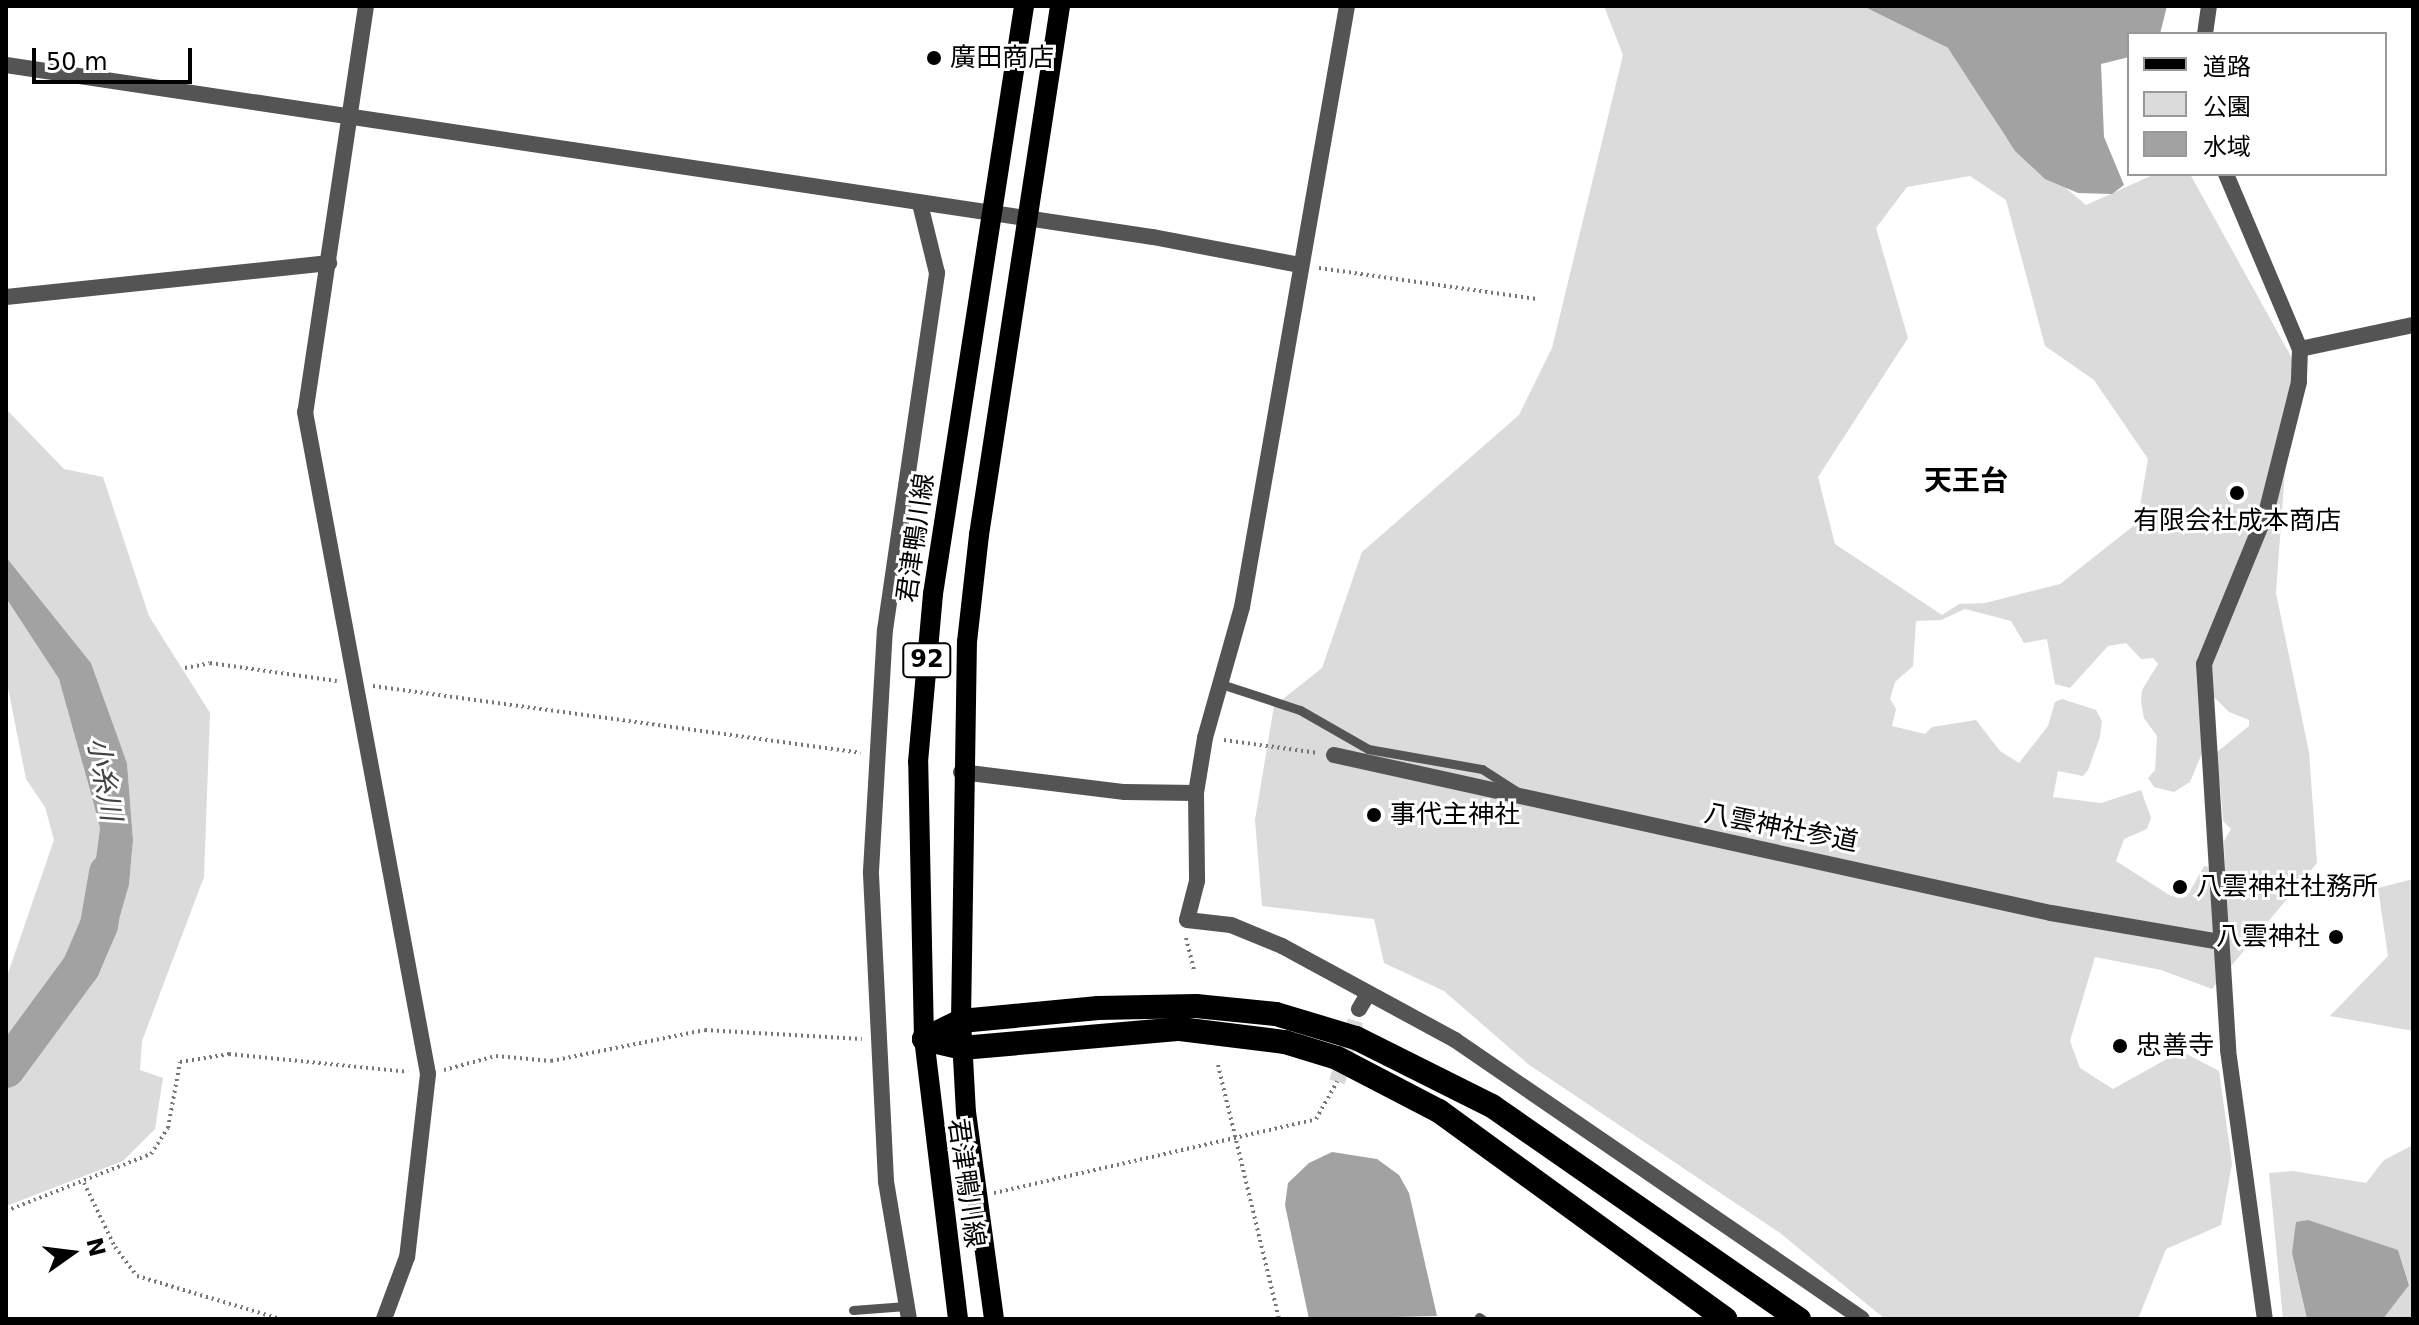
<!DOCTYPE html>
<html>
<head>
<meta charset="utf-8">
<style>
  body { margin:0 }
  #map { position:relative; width:2419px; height:1325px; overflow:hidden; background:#fff; font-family:"DejaVu Sans","Noto Sans JP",sans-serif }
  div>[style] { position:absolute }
  .green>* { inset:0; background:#dbdbdb }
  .water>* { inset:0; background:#a2a2a2 }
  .river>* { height:38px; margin:-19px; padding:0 19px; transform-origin:19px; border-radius:19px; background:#a2a2a2 }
  .minor-tunnel>* { height:16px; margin-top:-8px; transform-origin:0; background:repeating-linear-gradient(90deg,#d9d9d9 0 16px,transparent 0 24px) }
  .path>* { height:4px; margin-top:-2px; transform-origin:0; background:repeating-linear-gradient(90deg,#767676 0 2px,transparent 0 6px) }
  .service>* { height:9px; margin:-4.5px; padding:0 4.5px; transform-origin:4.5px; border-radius:4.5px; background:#545454 }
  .minor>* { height:16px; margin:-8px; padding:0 8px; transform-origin:8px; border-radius:8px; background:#545454 }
  .tertiary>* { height:16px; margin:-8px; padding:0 8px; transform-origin:8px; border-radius:8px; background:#545454 }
  .primary>* { height:20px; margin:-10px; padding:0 10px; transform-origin:10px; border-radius:10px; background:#000 }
  .motorway>* { height:24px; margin:-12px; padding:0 12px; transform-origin:12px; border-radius:12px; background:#000 }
  .dots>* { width:22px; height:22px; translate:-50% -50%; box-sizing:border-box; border:4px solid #fff; border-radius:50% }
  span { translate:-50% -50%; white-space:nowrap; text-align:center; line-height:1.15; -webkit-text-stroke:6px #fff; paint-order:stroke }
  .shield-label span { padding:2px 6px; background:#fff; border:2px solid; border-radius:6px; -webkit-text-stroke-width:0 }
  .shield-label { font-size:24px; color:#000; font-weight:700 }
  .poi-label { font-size:26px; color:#000 }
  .left { translate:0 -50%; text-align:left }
  .right { translate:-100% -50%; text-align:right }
  .street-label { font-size:26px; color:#000 }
  .neighbourhood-label { font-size:28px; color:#000; font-weight:700 }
  .water-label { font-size:28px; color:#434343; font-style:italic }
  .frame { position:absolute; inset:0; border:8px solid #000; pointer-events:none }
  .legend { position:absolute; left:2127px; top:32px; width:260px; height:144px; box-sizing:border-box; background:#fff; border:2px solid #999; margin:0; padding:10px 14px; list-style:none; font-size:24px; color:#000 }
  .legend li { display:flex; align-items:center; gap:16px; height:40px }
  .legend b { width:40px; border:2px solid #999 }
  .north { position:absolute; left:32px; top:1213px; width:80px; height:80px; -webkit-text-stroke:6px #fff; paint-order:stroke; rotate:76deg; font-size:22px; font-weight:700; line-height:32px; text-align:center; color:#000 }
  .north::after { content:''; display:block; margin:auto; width:28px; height:36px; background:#000; clip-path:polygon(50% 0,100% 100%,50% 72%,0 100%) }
  .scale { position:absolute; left:32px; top:48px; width:160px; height:36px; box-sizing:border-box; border:4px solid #000; border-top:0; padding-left:10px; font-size:24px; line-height:28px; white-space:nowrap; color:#000; -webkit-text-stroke:6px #fff; paint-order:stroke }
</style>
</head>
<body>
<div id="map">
  <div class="green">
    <div style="clip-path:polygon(evenodd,1604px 6px,1867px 6px,1951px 50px,2006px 138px,2086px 205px,2155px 174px,2190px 174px,2293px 360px,2276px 593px,2309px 752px,2317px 863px,2212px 989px,2161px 970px,2095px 957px,2070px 1041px,2080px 1068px,2113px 1089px,2181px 1051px,2219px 1071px,2232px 1164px,2221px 1225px,2166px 1249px,2138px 1319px,1885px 1319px,1780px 1233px,1528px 1064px,1444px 991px,1384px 963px,1374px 919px,1262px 906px,1255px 820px,1274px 706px,1322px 668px,1362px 552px,1519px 415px,1552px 348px,1623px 55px,1604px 6px,1970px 176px,2006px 200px,2045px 346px,2094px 380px,2148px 459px,2137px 523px,2060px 584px,1985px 603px,1959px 604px,1942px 615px,1835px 544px,1818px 477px,1908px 338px,1876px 228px,1907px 187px,1970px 176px,1604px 6px,1965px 609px,2011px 621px,2024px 643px,2047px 639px,2055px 684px,2070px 688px,2108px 646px,2126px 643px,2141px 659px,2153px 658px,2158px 664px,2142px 690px,2141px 702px,2144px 718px,2157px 736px,2155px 770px,2148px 778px,2154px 787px,2174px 792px,2190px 782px,2203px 751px,2209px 692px,2229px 712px,2249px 720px,2249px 726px,2217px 752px,2214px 771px,2220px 783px,2223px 821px,2231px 829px,2224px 841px,2225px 870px,2204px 866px,2189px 893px,2171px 896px,2116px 861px,2124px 839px,2147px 829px,2151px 818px,2141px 790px,2101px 803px,2053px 797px,2058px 771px,2083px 776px,2088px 770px,2100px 737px,2102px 721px,2096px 710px,2062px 699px,2055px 702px,2048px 726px,2019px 763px,2000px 751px,1976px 720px,1932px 727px,1925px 734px,1892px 726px,1896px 709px,1890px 699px,1895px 682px,1913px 666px,1916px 621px,1941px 620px,1965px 609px)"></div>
    <div style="clip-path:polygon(6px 409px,64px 469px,103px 477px,149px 616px,210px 713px,204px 877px,142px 1041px,140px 1070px,163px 1078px,155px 1129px,123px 1161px,6px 1206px,6px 979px,54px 840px,45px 807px,26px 779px,6px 678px,6px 598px,59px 679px,67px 703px,100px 828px,92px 888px,120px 916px,129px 885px,133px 840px,127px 763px,91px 663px,6px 557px)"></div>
    <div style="clip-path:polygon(2413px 879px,2413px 1031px,2330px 1016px,2388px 956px,2378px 888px)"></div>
    <div style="clip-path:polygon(2413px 1145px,2413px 1319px,2383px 1319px,2409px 1284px,2398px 1250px,2366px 1242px,2292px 1253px,2307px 1319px,2283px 1319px,2269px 1173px,2293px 1171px,2366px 1183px,2384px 1160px)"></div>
  </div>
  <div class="water">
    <div style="clip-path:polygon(1863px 6px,2167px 6px,2160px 34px,2129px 34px,2129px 57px,2101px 64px,2104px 137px,2124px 185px,2112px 194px,2078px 193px,2045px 179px,2015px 151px,1948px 48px)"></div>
    <div style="clip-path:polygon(6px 557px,91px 663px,127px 763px,133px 840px,129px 885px,120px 916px,99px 925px,92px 888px,100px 828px,90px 790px,59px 679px,6px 598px)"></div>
    <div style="clip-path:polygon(1332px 1152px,1377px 1159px,1399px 1175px,1409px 1193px,1437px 1316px,1309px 1319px,1285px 1205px,1288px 1183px,1309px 1163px)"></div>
    <div style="clip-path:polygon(2308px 1220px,2398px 1250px,2409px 1285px,2383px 1319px,2307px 1319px,2292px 1253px,2296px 1222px)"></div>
  </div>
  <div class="river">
    <div style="left:6px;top:1069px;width:127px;rotate:-53.7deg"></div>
    <div style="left:81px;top:967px;width:46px;rotate:-66.8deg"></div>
    <div style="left:99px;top:925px;width:53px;rotate:-80.2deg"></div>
  </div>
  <div class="minor-tunnel">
    <div style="left:1337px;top:1082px;width:76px;rotate:-73.2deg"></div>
  </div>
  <div class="path">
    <div style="left:1319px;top:268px;width:220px;rotate:8.1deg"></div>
    <div style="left:185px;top:668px;width:25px;rotate:-11deg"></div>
    <div style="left:210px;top:663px;width:128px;rotate:8.1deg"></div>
    <div style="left:373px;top:686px;width:492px;rotate:7.8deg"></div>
    <div style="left:1224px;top:740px;width:95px;rotate:7.9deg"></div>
    <div style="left:1186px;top:938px;width:33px;rotate:76deg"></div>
    <div style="left:1218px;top:1065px;width:261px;rotate:76.5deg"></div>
    <div style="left:444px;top:1070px;width:54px;rotate:-15.1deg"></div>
    <div style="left:496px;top:1056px;width:55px;rotate:5.2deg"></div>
    <div style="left:551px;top:1061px;width:157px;rotate:-11.4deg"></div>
    <div style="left:705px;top:1030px;width:157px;rotate:3.3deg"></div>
    <div style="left:84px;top:1183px;width:71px;rotate:64.2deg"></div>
    <div style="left:115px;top:1247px;width:36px;rotate:53deg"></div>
    <div style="left:137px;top:1276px;width:149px;rotate:16.7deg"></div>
    <div style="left:994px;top:1193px;width:330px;rotate:-12.9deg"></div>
    <div style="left:1316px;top:1119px;width:43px;rotate:-60.4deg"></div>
    <div style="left:6px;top:1211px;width:156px;rotate:-21.5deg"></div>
    <div style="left:151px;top:1154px;width:31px;rotate:-57deg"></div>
    <div style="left:168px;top:1128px;width:67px;rotate:-79.7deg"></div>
    <div style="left:180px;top:1062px;width:50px;rotate:-9.3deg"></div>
    <div style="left:229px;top:1054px;width:180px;rotate:5.7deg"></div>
  </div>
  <div class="service">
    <div style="left:1221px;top:684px;width:83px;rotate:18.2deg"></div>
    <div style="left:1300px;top:710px;width:78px;rotate:29.8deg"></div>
    <div style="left:1368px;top:749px;width:116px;rotate:10deg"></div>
    <div style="left:1482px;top:769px;width:43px;rotate:32.6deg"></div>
    <div style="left:853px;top:1310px;width:53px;rotate:-4.3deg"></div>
    <div style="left:1479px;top:1317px;width:4px;rotate:34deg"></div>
  </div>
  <div class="minor">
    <div style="left:366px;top:6px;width:411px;rotate:98.5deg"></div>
    <div style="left:305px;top:412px;width:673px;rotate:79.47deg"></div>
    <div style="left:428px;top:1074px;width:184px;rotate:96.5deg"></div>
    <div style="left:407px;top:1257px;width:66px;rotate:110.4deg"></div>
    <div style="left:1347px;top:6px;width:610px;rotate:99.91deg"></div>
    <div style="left:1242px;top:607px;width:136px;rotate:105.8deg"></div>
    <div style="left:1205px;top:738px;width:56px;rotate:99.3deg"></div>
    <div style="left:1196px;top:793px;width:88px;rotate:89.3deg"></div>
    <div style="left:1197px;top:881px;width:40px;rotate:104.4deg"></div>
    <div style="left:1187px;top:920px;width:44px;rotate:6.5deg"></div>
    <div style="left:1231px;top:925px;width:55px;rotate:22.4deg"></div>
    <div style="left:1282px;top:946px;width:197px;rotate:28.5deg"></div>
    <div style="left:1455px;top:1040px;width:493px;rotate:34.4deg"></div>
    <div style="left:6px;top:65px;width:1160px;rotate:8.53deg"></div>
    <div style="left:1153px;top:237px;width:150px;rotate:10.8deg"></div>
    <div style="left:6px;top:297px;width:325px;rotate:-6deg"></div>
    <div style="left:1334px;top:755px;width:734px;rotate:12.43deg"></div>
    <div style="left:2051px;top:913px;width:171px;rotate:9.7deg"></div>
    <div style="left:961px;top:772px;width:165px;rotate:7deg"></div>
    <div style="left:1125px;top:792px;width:71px;rotate:0.8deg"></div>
    <div style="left:1359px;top:1009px;width:17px;rotate:-59deg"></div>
    <div style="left:909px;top:1319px;width:140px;rotate:-99.5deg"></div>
    <div style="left:886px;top:1181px;width:310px;rotate:-92.8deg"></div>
    <div style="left:871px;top:871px;width:241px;rotate:-86.7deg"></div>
    <div style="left:885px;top:630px;width:361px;rotate:-81.7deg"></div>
    <div style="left:937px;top:273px;width:71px;rotate:-103.8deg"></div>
  </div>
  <div class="tertiary">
    <div style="left:2205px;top:34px;width:28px;rotate:-82deg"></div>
    <div style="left:2226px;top:174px;width:190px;rotate:67.1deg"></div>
    <div style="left:2300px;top:349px;width:33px;rotate:92deg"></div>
    <div style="left:2299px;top:382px;width:135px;rotate:104.1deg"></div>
    <div style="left:2266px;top:513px;width:163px;rotate:112.3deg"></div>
    <div style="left:2204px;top:664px;width:387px;rotate:86.4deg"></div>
    <div style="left:2228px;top:1050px;width:272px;rotate:82.2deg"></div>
    <div style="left:2300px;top:349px;width:116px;rotate:-12deg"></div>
  </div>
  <div class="primary">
    <div style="left:958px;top:1319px;width:282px;rotate:-96.9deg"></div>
    <div style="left:924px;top:1039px;width:277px;rotate:-91.2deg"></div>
    <div style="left:918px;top:762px;width:169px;rotate:-84.9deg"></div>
    <div style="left:933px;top:594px;width:595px;rotate:-81.2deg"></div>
    <div style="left:994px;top:1319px;width:208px;rotate:-97.7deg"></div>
    <div style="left:966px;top:1113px;width:92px;rotate:-93.1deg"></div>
    <div style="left:961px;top:1021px;width:379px;rotate:-89.1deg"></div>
    <div style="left:967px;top:642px;width:108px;rotate:-83.6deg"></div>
    <div style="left:979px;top:535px;width:535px;rotate:-81.29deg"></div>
  </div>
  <div class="motorway">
    <div style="left:924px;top:1039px;width:41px;rotate:-25.9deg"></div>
    <div style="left:961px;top:1021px;width:138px;rotate:-5.4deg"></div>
    <div style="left:1098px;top:1008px;width:98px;rotate:-1.2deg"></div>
    <div style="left:1196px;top:1006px;width:80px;rotate:5.7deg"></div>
    <div style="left:1276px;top:1014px;width:84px;rotate:16.7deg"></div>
    <div style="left:1356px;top:1038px;width:152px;rotate:26.6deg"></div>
    <div style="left:1492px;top:1106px;width:374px;rotate:34.8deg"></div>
    <div style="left:924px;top:1039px;width:39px;rotate:13deg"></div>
    <div style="left:962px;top:1048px;width:219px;rotate:-5deg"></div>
    <div style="left:1180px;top:1029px;width:106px;rotate:7.1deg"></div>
    <div style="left:1285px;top:1042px;width:54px;rotate:17.1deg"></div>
    <div style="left:1337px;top:1058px;width:115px;rotate:27.5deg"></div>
    <div style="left:1439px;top:1111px;width:354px;rotate:36deg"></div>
  </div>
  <div class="dots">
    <div style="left:934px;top:58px;background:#000"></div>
    <div style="left:2237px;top:493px;background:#000"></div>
    <div style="left:1374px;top:815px;background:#000"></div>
    <div style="left:2180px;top:887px;background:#000"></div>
    <div style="left:2336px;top:937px;background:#000"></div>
    <div style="left:2120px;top:1046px;background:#000"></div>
  </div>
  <div class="shield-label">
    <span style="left:927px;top:660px">92</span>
  </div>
  <div class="poi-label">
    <span class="left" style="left:950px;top:58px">廣田商店</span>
    <span style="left:2237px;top:521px">有限会社成本商店</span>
    <span class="left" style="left:1390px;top:815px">事代主神社</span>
    <span class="left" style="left:2196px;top:887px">八雲神社社務所</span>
    <span class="right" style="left:2320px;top:937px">八雲神社</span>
    <span class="left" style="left:2136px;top:1046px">忠善寺</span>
  </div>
  <div class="street-label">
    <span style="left:916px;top:538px;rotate:-82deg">君津鴨川線</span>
    <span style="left:1781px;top:828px;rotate:11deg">八雲神社参道</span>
    <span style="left:966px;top:1183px;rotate:82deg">君津鴨川線</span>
  </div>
  <div class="neighbourhood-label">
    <span style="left:1966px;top:481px">天王台</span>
  </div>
  <div class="water-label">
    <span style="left:104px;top:779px;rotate:80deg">小糸川</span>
  </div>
  <div class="frame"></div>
  <ul class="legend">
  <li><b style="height:10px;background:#000"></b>道路</li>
  <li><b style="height:22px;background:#dbdbdb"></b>公園</li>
  <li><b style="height:22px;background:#a2a2a2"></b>水域</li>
  </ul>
  <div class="north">N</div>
  <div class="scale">50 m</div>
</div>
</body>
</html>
